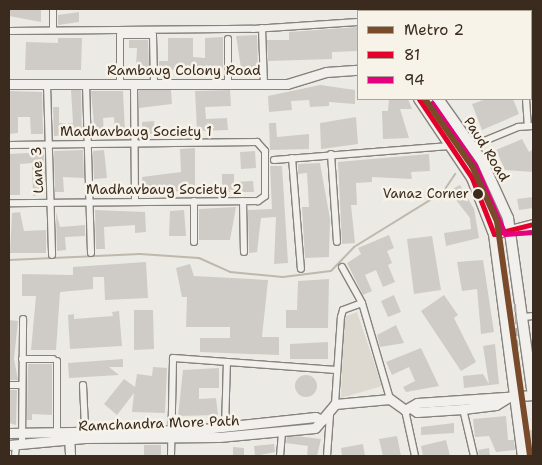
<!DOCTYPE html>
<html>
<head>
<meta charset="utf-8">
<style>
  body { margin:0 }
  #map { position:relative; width:542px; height:465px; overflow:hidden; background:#eceae4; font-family:"Shantell Sans",sans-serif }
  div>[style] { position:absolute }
  .green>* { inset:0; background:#ddd9d0 }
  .stream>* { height:2px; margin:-1px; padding:0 1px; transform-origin:1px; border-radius:1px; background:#beb8ad }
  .building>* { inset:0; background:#cfccc7 }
  .round { border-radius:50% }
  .roads { filter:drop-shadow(1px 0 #86827c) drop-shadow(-1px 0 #86827c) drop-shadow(0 1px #86827c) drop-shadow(0 -1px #86827c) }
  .minor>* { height:6px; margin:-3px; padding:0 3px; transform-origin:3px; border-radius:3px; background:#f1f0ec }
  .tertiary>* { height:9px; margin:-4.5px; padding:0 4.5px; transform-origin:4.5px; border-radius:4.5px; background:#f1f0ec }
  .primary>* { height:10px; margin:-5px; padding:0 5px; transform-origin:5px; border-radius:5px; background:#f1f0ec }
  .rail>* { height:2px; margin-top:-1px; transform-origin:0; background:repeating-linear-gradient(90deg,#b0ada8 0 8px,transparent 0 12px) }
  .bus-1>* { height:5px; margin:-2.5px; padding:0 2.5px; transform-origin:2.5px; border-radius:2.5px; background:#e4002b }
  .bus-2>* { height:5px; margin:-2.5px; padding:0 2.5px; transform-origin:2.5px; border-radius:2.5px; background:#e5007d }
  .metro-1>* { height:6px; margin:-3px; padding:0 3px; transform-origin:3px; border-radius:3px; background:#7a4b2a }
  .dots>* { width:14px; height:14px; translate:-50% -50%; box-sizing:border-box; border:2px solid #f7f3e8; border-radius:50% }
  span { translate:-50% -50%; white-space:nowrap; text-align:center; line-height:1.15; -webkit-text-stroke:5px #f7f3e8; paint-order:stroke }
  .bus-label { font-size:13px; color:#3b2a1e }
  .right { translate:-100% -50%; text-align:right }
  .street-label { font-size:14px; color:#3b2a1e }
  .frame { position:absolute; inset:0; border:10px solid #3b2a1e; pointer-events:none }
  .legend { position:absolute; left:357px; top:10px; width:175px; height:90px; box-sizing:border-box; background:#f7f3e8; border:1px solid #aca397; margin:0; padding:6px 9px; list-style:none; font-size:15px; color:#3b2a1e }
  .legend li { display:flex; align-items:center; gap:10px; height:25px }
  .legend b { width:25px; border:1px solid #aca397 }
</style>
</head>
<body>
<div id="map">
  <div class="green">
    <div style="clip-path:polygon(357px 312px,382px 386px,341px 398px,344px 317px)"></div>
  </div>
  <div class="stream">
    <div style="left:531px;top:77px;width:3px;rotate:-45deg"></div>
    <div style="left:9px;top:260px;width:131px;rotate:-2.6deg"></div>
    <div style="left:140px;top:254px;width:59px;rotate:3.9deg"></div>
    <div style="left:199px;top:258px;width:34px;rotate:24deg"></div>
    <div style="left:230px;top:272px;width:53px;rotate:5.4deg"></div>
    <div style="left:283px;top:277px;width:48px;rotate:-7.1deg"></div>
    <div style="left:331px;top:271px;width:33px;rotate:-46deg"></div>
    <div style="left:354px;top:247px;width:105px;rotate:-31.7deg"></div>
    <div style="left:443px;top:192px;width:22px;rotate:-56deg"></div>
  </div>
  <div class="building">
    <div style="clip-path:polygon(41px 9px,41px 22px,9px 16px,9px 10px)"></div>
    <div style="clip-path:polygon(79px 12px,79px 22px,58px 25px,58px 15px)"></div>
    <div style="clip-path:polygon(358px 27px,358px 51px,332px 52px,332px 59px,268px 61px,267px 40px,289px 40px,289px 32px)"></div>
    <div style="clip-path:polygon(257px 35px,258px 70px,246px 71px,241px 68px,236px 36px)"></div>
    <div style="clip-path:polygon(223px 37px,223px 68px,166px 70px,167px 76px,159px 76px,159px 61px,168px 61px,168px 38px,193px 38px,193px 57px,205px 58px,205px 38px)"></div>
    <div style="clip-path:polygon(58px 38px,82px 38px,81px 70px,25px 70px,26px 42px,58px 43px)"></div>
    <div style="clip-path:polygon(129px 40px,148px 40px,149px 67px,136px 67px,137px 48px,129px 48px)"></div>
    <div style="clip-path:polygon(320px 85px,355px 90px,355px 104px,329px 102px,329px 106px,310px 107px,309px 100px,291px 101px,292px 110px,269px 112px,268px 96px)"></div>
    <div style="clip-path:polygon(71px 90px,81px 90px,82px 134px,54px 136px,53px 107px,59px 107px,59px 123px,73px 123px)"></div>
    <div style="clip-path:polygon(139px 90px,171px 90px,172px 104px,139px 108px)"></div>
    <div style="clip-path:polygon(230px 90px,231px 106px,205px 107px,206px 119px,227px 118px,228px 130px,197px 131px,195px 91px)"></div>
    <div style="clip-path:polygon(9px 91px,42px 92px,43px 134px,31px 134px,30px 117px,18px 117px,18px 133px,9px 134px)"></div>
    <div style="clip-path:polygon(91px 91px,123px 91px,125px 133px,115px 133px,114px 117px,103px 118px,104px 135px,95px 136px)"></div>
    <div style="clip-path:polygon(389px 99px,408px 99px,412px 109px,400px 109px,409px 138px,383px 139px,382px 111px,388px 111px)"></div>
    <div style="clip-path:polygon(486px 99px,513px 99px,519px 114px,482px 130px,472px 104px)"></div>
    <div style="clip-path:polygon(356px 117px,358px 144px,321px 149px,320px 123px)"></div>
    <div style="clip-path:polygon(154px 121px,155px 134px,142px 134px,142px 122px)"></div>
    <div style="clip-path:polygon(269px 123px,276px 123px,277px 137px,309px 134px,309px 149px,270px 150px)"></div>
    <div style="clip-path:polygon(522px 139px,529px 152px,532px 150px,533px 172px,505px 170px,496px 150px)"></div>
    <div style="clip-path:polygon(195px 148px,195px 191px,143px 192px,142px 177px,181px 172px,180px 149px)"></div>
    <div style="clip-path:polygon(83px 150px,84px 178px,63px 177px,64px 192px,55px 192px,54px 151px)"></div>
    <div style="clip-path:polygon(104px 150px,107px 178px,94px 179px,93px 151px)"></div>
    <div style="clip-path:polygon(255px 151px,256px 168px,241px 169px,240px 152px)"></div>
    <div style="clip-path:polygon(44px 152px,45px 193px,33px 196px,32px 163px,20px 164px,20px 195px,9px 195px,9px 154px)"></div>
    <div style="clip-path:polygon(429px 154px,430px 171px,411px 172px,412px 179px,372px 177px,372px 182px,356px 183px,357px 205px,351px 205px,355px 243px,342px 244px,338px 162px)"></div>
    <div style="clip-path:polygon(320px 163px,330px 219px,329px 257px,305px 258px,302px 207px,309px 207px,307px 173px,298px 174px,298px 164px)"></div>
    <div style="clip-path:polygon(270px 166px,282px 166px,288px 263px,274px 264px,276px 217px,261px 218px,257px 252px,249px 253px,248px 210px,272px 209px)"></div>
    <div style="clip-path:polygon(222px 174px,234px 174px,234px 182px,253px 181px,254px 192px,222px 192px)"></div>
    <div style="clip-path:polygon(460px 185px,474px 209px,479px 238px,446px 246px,444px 233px,471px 229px,470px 218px,449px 191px)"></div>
    <div style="clip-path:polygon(533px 197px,533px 208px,519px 210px,517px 199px)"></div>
    <div style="clip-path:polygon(236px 207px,230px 240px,199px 240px,199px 209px)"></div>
    <div style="clip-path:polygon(95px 210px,145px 212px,146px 232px,135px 233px,135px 225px,104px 227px,105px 249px,96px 249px)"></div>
    <div style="clip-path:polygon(184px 210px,186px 236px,169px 236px,170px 211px)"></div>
    <div style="clip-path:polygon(20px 212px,24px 231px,46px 230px,46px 253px,10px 253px,12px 213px)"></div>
    <div style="clip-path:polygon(56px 212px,60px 227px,85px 225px,85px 236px,65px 237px,66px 250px,57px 251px)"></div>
    <div style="clip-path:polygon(389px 235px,394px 248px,387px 251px,392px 263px,388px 265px,395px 282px,383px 287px,376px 270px,365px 275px,372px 291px,363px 295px,347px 263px,361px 254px,358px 248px)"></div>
    <div style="clip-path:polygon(432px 236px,441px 290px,414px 294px,407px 239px)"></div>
    <div style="clip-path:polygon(483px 260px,494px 332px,481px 334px,477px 289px,462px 291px,457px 262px)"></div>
    <div style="clip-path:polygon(146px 262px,148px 298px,105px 300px,104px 277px,93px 277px,93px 289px,60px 292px,56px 350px,31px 350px,36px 296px,22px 296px,22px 274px,73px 275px,73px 267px)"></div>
    <div style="clip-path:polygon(190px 264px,194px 276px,268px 280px,262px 337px,279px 337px,279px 355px,200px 352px,200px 338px,230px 338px,230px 327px,186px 327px,187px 297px,182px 297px,176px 268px)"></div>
    <div style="clip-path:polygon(329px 279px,328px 328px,286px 328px,286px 310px,297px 310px,298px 281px)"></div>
    <div style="clip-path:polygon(394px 295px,401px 312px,388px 317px,381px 301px)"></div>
    <div style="clip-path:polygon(444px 295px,458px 315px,454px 318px,476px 362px,461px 371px,421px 311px)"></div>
    <div style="clip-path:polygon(134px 310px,153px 310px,154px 349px,134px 350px)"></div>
    <div style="clip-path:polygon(119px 311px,122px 346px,70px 349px,68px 315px,74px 314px,74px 319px,113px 316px,112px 312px)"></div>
    <div style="clip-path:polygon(9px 320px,18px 321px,14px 359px,18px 380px,9px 380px)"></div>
    <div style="clip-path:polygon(396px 325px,404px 343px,380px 347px,377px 335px)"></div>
    <div style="clip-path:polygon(328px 342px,328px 359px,290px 359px,290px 344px)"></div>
    <div style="clip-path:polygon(495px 344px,499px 384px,464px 388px,463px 376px,483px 374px,489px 384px,483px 346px)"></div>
    <div style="clip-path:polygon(421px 348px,439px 386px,406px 392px,403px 387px,415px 381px,409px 367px,392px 375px,386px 362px)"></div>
    <div style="clip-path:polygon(123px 359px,123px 367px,109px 367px,119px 375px,69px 378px,68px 363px)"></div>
    <div style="clip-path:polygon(28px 364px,52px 364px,52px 415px,32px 414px,32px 420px,27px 420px)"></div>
    <div style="clip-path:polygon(153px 367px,167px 368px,165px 413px,132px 412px,134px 393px,117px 415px,104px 404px,124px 379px,135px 387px,137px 374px,152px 376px)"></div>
    <div style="clip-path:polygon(219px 368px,219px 388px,199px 388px,199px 399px,216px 398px,218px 415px,178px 416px,183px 370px)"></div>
    <div class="round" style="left:295px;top:375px;width:22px;height:22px"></div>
    <div style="clip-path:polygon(9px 390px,17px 390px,16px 425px,9px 423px)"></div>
    <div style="clip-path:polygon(506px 416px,508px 440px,514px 440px,515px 450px,496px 452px,489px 436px,475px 437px,473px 419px)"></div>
    <div style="clip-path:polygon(454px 423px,454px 433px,421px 435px,421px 427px)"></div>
    <div style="clip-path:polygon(533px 430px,533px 456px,530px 456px,527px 431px)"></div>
    <div style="clip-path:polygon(295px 436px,321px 439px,317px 456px,307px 456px,308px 446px,286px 443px,287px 437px)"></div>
    <div style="clip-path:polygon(397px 436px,401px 456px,383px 456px,379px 439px)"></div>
    <div style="clip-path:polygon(446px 440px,450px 456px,423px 456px,421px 446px)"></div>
    <div style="clip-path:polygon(274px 444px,275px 452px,255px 456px,254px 446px)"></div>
    <div style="clip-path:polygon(363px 444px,365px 456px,342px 456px,341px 448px)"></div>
    <div style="clip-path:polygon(144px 445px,161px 445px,161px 456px,144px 456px)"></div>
    <div style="clip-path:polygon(233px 447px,244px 448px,244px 456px,233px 456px)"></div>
    <div style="clip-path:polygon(489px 448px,490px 456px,479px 456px,478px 450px)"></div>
  </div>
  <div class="roads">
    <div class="minor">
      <div style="left:53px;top:9px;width:21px;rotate:90deg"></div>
      <div style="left:262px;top:28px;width:56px;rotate:88deg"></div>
      <div style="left:9px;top:31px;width:244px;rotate:-0.5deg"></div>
      <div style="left:253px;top:29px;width:105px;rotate:-3.8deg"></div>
      <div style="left:228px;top:39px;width:45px;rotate:90deg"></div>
      <div style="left:47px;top:84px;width:171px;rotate:88.3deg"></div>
      <div style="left:86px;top:84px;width:169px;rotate:88.3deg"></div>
      <div style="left:120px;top:84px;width:49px;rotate:-90deg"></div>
      <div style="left:120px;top:35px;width:33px"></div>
      <div style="left:153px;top:35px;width:49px;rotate:88.8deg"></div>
      <div style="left:134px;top:84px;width:116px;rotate:89.5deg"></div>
      <div style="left:531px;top:86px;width:2px"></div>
      <div style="left:526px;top:99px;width:27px;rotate:86deg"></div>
      <div style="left:9px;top:145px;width:248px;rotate:-0.7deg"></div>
      <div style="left:257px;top:142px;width:12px;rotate:48deg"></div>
      <div style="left:265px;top:151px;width:45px;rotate:90deg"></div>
      <div style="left:265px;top:196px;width:9px;rotate:144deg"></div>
      <div style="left:258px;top:201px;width:249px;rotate:179.5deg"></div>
      <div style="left:472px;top:146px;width:50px;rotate:-22.4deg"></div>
      <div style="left:518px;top:127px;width:15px;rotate:-4deg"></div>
      <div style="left:331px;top:154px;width:88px;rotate:86.1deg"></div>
      <div style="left:292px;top:158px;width:111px;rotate:85.4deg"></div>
      <div style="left:274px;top:160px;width:176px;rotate:-4.6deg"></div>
      <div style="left:243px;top:201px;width:51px;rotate:88.9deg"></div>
      <div style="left:194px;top:242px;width:41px;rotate:-90deg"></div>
      <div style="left:342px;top:267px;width:41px;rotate:60.9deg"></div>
      <div style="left:362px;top:303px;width:100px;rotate:73.7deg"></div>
      <div style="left:524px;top:317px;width:9px;rotate:-6deg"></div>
      <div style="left:22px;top:359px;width:31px"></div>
      <div style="left:9px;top:385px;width:13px"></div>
      <div style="left:83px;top:385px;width:43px;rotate:87.3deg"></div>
      <div style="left:335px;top:404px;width:87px;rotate:-86.1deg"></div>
      <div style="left:341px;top:317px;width:7px;rotate:-74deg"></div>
      <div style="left:343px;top:310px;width:20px;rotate:-20deg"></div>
      <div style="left:463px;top:409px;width:48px;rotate:76.8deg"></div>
      <div style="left:405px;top:410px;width:47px;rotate:77.7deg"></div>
      <div style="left:225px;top:428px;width:66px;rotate:-88.3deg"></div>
      <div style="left:57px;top:430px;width:69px;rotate:-90deg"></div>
      <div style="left:22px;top:444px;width:125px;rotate:-89.5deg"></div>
      <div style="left:15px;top:456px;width:11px;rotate:-85deg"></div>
      <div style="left:171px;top:456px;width:98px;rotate:-88.8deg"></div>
      <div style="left:173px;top:358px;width:164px;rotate:4.2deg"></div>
      <div style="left:280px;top:456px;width:25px;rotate:-85deg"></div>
      <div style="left:327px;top:456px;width:41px;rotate:-85.8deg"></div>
    </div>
    <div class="tertiary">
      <div style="left:9px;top:84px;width:278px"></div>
      <div style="left:287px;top:84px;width:41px;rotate:-17.1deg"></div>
      <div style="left:326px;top:72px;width:32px;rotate:-4deg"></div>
      <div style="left:494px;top:234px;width:40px;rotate:-14.4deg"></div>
      <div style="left:411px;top:408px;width:7px;rotate:34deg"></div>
      <div style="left:417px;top:412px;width:46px;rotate:-3.7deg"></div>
      <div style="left:463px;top:409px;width:33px;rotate:-7deg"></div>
      <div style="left:496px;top:405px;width:13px;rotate:-32deg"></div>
      <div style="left:9px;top:433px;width:185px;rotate:-0.9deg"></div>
      <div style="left:194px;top:430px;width:122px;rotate:-6.1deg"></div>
      <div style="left:315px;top:417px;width:8px;rotate:23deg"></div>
      <div style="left:69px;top:435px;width:21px;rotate:87deg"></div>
      <div style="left:9px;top:445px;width:76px;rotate:-5.3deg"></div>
      <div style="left:85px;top:438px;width:134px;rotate:-0.4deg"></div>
      <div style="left:219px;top:437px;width:96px;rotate:-5.4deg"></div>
      <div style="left:315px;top:428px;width:31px;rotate:-50deg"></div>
      <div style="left:335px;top:404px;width:55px;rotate:-5.2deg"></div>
      <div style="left:390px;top:399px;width:19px;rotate:36deg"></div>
      <div style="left:405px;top:410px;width:14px;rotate:-30deg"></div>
      <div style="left:417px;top:403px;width:116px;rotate:-3.9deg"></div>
    </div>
    <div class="primary">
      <div style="left:394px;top:9px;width:2px;rotate:90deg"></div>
      <div style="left:412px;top:9px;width:2px;rotate:90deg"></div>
      <div style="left:419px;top:99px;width:95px;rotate:56.1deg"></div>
      <div style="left:472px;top:178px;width:60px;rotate:68.6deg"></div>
      <div style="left:494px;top:234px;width:224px;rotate:82.6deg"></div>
      <div style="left:438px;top:99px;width:76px;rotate:54.6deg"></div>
      <div style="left:482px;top:161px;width:63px;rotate:65.5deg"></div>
      <div style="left:508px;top:218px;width:179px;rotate:82deg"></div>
    </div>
  </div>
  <div class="rail">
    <div style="left:515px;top:304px;width:55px;rotate:86.9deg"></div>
  </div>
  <div class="bus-1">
    <div style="left:419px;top:99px;width:95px;rotate:56.1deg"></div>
    <div style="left:472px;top:178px;width:60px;rotate:68.6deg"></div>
    <div style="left:494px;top:234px;width:40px;rotate:-14.4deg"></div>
  </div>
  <div class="bus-2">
    <div style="left:432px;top:103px;width:75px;rotate:55.3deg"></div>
    <div style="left:475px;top:165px;width:75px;rotate:66.5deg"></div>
    <div style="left:505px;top:234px;width:28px;rotate:-4deg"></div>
  </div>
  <div class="metro-1">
    <div style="left:425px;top:99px;width:82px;rotate:55deg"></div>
    <div style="left:472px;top:166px;width:60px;rotate:65.6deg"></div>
    <div style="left:497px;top:221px;width:237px;rotate:82deg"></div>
  </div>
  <div class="dots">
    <div style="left:478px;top:194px;background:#3b2a1e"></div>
  </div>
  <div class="bus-label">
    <span class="right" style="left:469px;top:194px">Vanaz Corner</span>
  </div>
  <div class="street-label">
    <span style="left:184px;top:70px">Rambaug Colony Road</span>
    <span style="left:136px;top:131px">Madhavbaug Society 1</span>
    <span style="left:487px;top:149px;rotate:58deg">Paud Road</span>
    <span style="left:37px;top:170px;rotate:-93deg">Lane 3</span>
    <span style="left:164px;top:189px">Madhavbaug Society 2</span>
    <span style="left:159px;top:423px;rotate:-2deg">Ramchandra More Path</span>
  </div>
  <div class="frame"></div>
  <ul class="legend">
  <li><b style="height:6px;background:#7a4b2a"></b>Metro 2</li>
  <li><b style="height:6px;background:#e4002b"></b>81</li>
  <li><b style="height:6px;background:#e5007d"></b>94</li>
  </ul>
</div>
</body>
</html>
